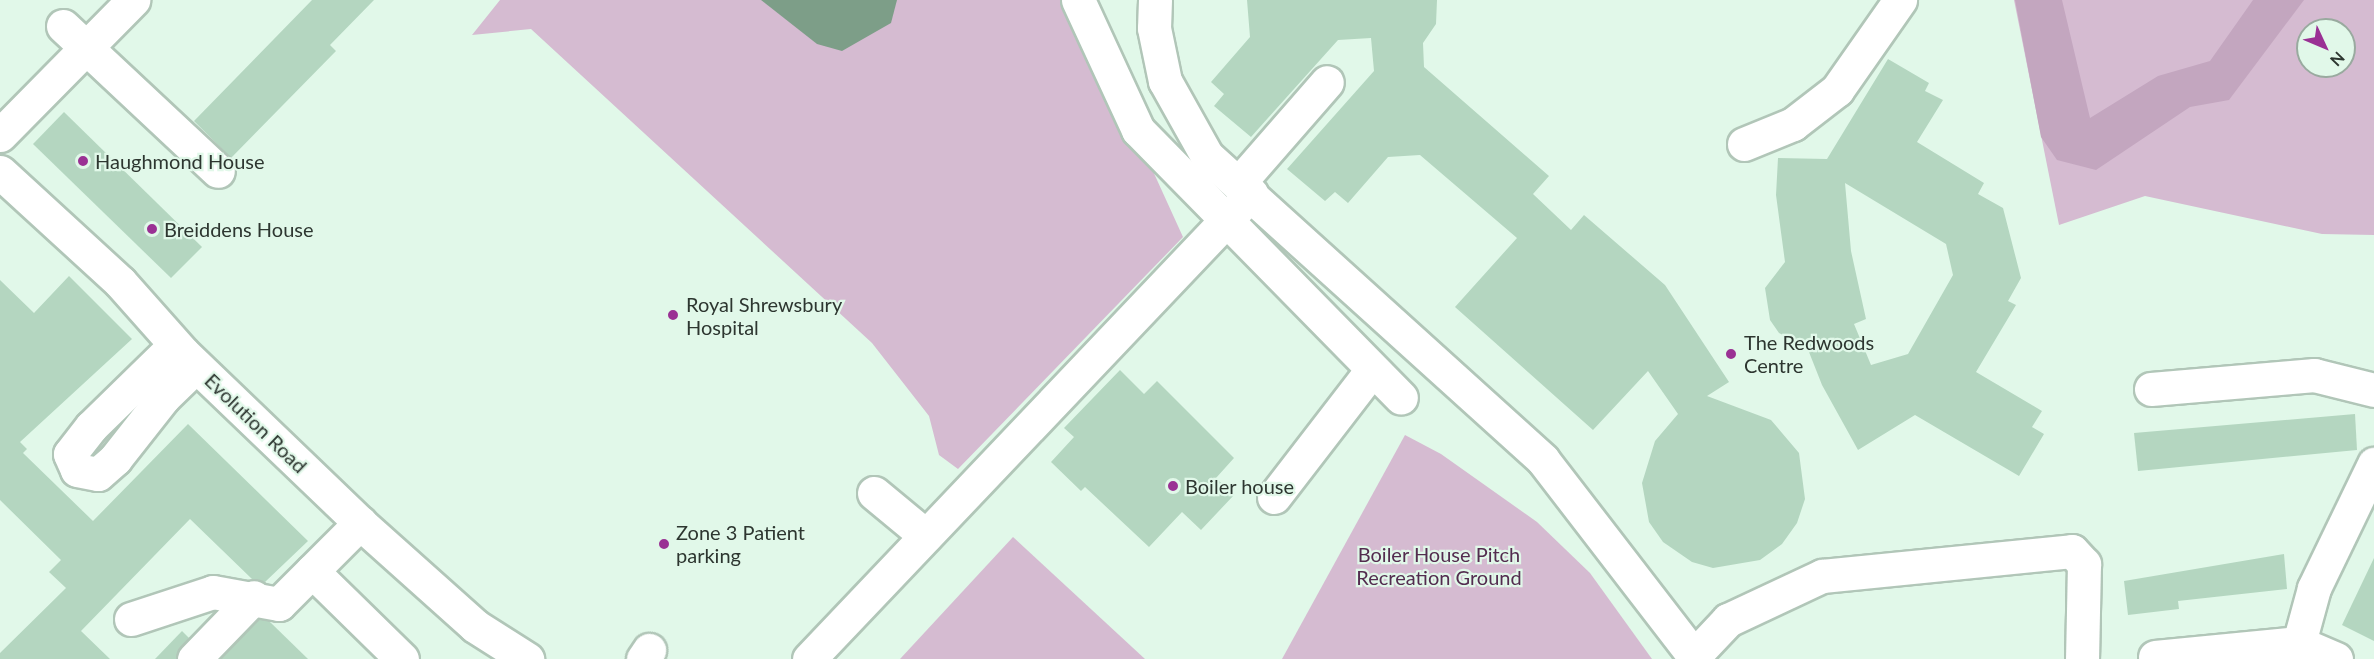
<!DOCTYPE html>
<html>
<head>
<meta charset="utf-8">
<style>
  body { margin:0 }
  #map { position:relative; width:2374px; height:659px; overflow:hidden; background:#e1f8e9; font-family:Lato,sans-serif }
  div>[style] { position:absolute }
  .green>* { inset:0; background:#d5bbd1 }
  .forest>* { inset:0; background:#c3a6bf }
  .water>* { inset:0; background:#7d9e88 }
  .building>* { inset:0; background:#b4d6c0 }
  .roads { filter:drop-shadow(2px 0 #b1c6b8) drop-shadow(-2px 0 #b1c6b8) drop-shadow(0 2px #b1c6b8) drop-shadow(0 -2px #b1c6b8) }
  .minor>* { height:33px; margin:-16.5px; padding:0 16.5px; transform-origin:16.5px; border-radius:16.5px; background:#fff }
  .dots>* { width:16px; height:16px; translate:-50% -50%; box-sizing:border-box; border:3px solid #e1f8e9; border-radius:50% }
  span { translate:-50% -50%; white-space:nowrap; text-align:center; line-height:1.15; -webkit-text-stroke:4.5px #e1f8e9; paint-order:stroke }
  .poi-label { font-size:20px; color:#2d3630 }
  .left { translate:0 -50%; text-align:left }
  .street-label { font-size:20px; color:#2d3630 }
  .park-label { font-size:20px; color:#532c4f }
  .north { position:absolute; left:2296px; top:18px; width:60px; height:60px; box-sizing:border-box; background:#e1f8e9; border:2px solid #99aa9f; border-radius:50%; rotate:134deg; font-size:16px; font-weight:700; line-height:24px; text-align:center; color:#2d3630 }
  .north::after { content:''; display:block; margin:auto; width:21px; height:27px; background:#9a3194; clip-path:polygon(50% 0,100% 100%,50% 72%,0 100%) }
</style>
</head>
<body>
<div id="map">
  <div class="green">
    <div style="clip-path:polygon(500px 0,1075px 0,1183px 237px,958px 469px,939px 455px,929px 416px,872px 343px,531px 29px,472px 35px)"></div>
    <div style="clip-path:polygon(evenodd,2014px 0,2374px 0,2374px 235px,2322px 234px,2145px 196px,2059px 225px,2014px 0,2308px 30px,2344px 30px,2344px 66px,2308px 66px,2308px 30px)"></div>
    <div style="clip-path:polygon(1405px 435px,1441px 454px,1537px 522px,1590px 573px,1652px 659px,1282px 659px)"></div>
    <div style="clip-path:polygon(1013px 537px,1145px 659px,900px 659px)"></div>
  </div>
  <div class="forest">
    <div style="clip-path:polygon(2015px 0,2062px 0,2090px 118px,2158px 76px,2210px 61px,2253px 0,2304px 0,2229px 100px,2190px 107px,2096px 170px,2057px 160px,2041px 137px)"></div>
  </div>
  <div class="water">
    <div style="clip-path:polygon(761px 0,897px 0,891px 23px,842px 51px,817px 44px)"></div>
  </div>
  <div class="building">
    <div style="clip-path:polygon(312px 0,374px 0,330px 45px,336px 51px,231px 158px,194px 121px)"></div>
    <div style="clip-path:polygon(1247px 0,1437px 0,1436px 24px,1423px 43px,1424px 67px,1549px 176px,1533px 194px,1571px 230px,1584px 215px,1665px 285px,1729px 382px,1707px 396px,1771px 420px,1799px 453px,1805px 499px,1797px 523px,1782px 544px,1760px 560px,1713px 568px,1692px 562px,1663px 542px,1649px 522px,1642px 483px,1655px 441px,1678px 414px,1648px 371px,1593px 430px,1455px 307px,1517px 238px,1420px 155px,1388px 157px,1348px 203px,1335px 192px,1325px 201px,1287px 169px,1374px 71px,1371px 38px,1338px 40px,1251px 137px,1214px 106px,1224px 94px,1211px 82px,1250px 37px)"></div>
    <div style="clip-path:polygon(evenodd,1888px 59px,1929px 83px,1925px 91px,1943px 100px,1917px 142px,1984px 183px,1978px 194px,2003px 208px,2021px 278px,2008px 301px,2016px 305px,1976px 372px,2042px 411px,2032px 427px,2044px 434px,2019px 476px,1915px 415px,1858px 450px,1822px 385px,1807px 347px,1779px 333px,1770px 320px,1765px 288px,1785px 262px,1776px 195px,1778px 158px,1827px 159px,1888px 59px,1845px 183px,1946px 244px,1953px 275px,1908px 354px,1871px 365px,1854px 324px,1866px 319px,1851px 251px,1845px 183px)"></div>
    <div style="clip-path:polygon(64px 112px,202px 247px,171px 278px,33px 144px)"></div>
    <div style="clip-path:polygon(69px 276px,132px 339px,20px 442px,27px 449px,23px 453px,93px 521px,188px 424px,308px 541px,265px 582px,252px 579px,190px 519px,81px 631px,110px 659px,0 659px,0 653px,66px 588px,49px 572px,61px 560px,0 500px,0 280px,34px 313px)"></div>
    <div style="clip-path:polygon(1120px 370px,1144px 394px,1157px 381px,1234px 458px,1216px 478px,1234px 495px,1201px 530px,1182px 512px,1149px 547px,1085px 487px,1081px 491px,1051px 462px,1074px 437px,1064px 428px)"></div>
    <div style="clip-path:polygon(2355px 414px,2357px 450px,2138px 471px,2134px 433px)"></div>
    <div style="clip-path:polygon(2284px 554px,2287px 589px,2178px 601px,2179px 609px,2128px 615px,2124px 581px)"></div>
    <div style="clip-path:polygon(2374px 558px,2374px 641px,2342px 625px)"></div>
    <div style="clip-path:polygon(258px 619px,269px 621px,308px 659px,220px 659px)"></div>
    <div style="clip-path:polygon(182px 631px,189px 638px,176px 659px,155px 659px)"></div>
  </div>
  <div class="roads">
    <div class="minor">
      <div style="left:1078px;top:0;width:143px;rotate:65.2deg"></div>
      <div style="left:1138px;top:130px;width:375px;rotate:45.5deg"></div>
      <div style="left:1155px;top:0;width:28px;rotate:92deg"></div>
      <div style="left:1154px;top:28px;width:54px;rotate:78.3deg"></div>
      <div style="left:1165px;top:81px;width:86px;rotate:60.8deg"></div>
      <div style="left:1207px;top:156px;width:453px;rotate:42.1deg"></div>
      <div style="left:1543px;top:460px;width:251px;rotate:52.4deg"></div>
      <div style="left:63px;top:26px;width:212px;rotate:43.1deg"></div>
      <div style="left:0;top:135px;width:190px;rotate:-45.4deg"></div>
      <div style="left:1744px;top:144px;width:53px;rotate:-22.2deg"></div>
      <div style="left:1793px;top:124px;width:56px;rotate:-37.7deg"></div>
      <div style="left:1837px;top:90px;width:110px;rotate:-55deg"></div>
      <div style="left:0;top:172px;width:163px;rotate:42.5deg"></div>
      <div style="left:120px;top:282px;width:95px;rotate:48.4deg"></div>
      <div style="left:183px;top:353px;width:245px;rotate:43.8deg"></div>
      <div style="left:360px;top:523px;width:154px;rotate:41.8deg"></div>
      <div style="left:475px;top:626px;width:62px;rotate:32.4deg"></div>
      <div style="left:1238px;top:184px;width:135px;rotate:-48.9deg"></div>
      <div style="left:175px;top:345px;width:117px;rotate:135.7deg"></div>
      <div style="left:91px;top:427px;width:34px;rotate:128deg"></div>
      <div style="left:70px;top:454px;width:17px;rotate:66deg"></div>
      <div style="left:77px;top:470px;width:21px;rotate:11deg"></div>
      <div style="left:98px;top:474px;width:23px;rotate:-41deg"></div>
      <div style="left:115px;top:459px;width:78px;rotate:-51.8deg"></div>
      <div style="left:163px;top:398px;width:46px;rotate:-44.1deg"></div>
      <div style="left:2151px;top:389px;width:164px;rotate:-4.9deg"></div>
      <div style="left:2314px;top:375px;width:62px;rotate:14deg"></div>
      <div style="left:874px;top:493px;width:67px;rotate:39.6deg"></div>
      <div style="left:1274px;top:497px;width:159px;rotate:-52.4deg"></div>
      <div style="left:312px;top:571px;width:126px;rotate:44.4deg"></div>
      <div style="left:131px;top:619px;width:86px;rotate:-18.2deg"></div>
      <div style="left:213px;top:592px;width:67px;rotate:10.3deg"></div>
      <div style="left:279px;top:604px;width:115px;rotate:-45deg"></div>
      <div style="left:1694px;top:656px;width:50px;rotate:-46.6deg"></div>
      <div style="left:1728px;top:620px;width:104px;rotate:-25.1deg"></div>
      <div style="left:1822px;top:576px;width:251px;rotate:-5.7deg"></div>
      <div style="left:2072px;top:551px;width:18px;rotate:47deg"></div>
      <div style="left:2084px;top:564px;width:95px;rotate:91.2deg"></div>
      <div style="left:2155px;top:657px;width:145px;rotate:-5.6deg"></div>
      <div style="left:194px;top:659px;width:86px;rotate:-45.9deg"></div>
      <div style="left:643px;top:659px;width:11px;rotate:-56deg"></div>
      <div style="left:809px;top:659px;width:642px;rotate:-46.45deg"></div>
      <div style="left:2336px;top:659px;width:40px;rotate:-156.6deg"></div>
      <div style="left:2299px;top:643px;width:57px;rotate:-74.7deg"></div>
      <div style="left:2314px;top:588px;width:138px;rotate:-64.2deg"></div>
    </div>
  </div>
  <div class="dots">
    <div style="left:83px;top:161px;background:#9a3194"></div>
    <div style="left:152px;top:229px;background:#9a3194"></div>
    <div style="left:673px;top:315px;background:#9a3194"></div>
    <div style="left:1731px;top:354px;background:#9a3194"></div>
    <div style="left:1173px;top:486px;background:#9a3194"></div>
    <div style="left:664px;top:544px;background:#9a3194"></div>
  </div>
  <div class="poi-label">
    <span class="left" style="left:95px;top:161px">Haughmond House</span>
    <span class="left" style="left:164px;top:229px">Breiddens House</span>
    <span class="left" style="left:686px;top:316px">Royal Shrewsbury<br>Hospital</span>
    <span class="left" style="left:1744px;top:354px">The Redwoods<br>Centre</span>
    <span class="left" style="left:1185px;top:486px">Boiler house</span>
    <span class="left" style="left:676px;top:544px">Zone 3 Patient<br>parking</span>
  </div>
  <div class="street-label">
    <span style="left:256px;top:423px;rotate:44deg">Evolution Road</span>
  </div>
  <div class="park-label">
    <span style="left:1439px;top:566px">Boiler House Pitch<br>Recreation Ground</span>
  </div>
  <div class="north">N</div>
</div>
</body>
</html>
